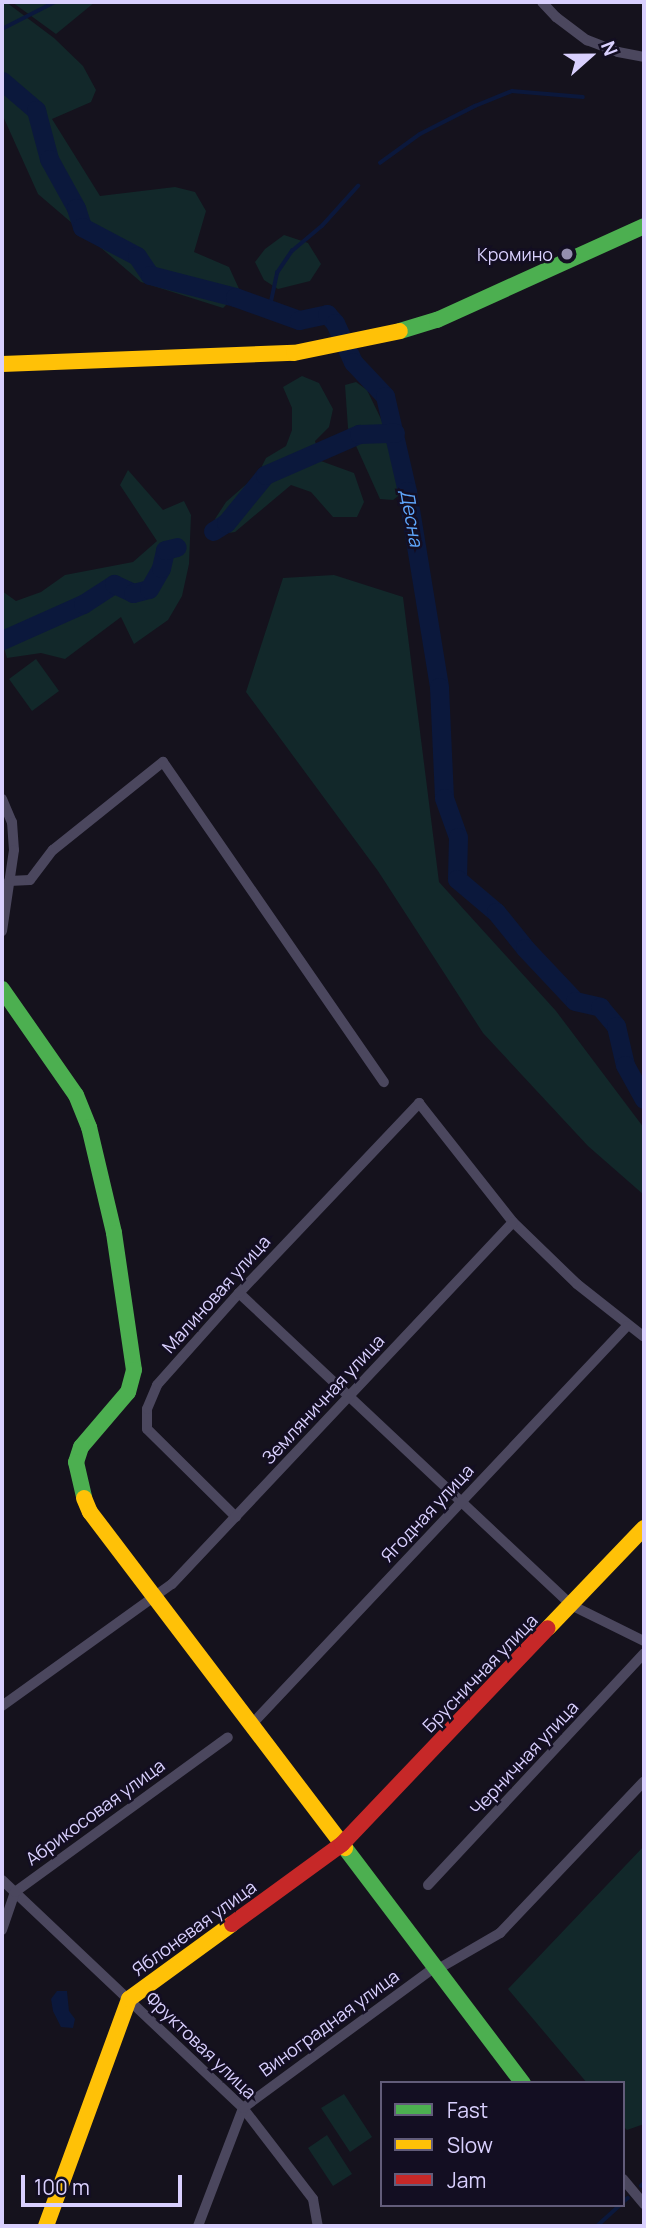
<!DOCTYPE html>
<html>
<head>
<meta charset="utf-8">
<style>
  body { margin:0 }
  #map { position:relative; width:646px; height:2228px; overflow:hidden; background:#15121d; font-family:Manrope,sans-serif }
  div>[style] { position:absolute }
  .green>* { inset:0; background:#12282a }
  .water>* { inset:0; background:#0b183c }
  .stream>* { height:3.5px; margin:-1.75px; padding:0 1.75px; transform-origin:1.75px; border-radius:1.75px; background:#0b183c }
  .river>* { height:19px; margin:-9.5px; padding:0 9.5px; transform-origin:9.5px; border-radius:9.5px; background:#0b183c }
  .street>* { height:10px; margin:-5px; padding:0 5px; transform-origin:5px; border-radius:5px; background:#4b475e }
  .fast>* { height:16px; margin:-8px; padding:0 8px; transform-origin:8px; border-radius:8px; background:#4caf50 }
  .slow>* { height:16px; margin:-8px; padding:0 8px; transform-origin:8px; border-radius:8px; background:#ffc107 }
  .jam>* { height:16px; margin:-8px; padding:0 8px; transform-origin:8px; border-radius:8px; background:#c62828 }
  .dots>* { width:19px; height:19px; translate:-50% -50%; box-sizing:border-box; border:4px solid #130e22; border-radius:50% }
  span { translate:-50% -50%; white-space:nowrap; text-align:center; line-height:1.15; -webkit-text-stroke:5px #130e22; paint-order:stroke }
  .poi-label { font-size:18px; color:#d9d0fe }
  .right { translate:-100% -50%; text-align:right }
  .street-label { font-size:18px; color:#d9d0fe }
  .water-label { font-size:19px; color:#5fa7fd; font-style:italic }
  .frame { position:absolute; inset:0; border:4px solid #d9d0fe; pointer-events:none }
  .legend { position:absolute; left:380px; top:2081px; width:245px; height:126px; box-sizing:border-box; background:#130e22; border:2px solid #625c7a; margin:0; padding:9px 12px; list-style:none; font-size:21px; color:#d9d0fe }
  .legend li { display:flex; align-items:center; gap:14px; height:35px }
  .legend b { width:35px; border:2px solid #625c7a }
  .north { position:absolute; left:555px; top:21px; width:70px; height:70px; -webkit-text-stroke:5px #130e22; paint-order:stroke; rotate:69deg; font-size:19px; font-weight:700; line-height:28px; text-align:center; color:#d9d0fe }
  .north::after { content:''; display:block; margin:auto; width:24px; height:32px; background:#d9d0fe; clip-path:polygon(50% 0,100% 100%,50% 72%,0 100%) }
  .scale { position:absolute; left:21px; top:2175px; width:161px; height:32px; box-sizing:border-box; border:4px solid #d9d0fe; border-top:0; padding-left:9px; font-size:21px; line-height:24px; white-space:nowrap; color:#d9d0fe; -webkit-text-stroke:5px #130e22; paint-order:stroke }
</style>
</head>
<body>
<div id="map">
  <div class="green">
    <div style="clip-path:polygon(2px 2px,6px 2px,54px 38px,83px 66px,96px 90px,91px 102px,52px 119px,100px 196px,175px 187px,195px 192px,206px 211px,194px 252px,229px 267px,240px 291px,223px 308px,141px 282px,38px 194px,2px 114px)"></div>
    <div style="clip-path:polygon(12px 2px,95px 2px,56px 34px)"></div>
    <div style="clip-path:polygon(284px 235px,308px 243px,321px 264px,310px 281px,278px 289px,264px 280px,255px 262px,265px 249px)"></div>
    <div style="clip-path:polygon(302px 376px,319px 383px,333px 409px,329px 427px,315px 441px,321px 461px,354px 473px,364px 502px,357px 517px,333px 517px,311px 492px,291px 485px,235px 532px,216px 535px,215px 519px,226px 502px,258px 474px,266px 458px,286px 446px,292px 430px,292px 408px,283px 387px)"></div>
    <div style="clip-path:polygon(356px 382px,367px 390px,394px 446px,402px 493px,393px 500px,380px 499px,348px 428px,345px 385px)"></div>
    <div style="clip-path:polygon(128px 470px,163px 510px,184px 501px,191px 515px,189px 564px,182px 596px,168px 620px,134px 644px,121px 617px,65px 659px,41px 653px,7px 658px,2px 641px,2px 591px,16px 601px,41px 592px,65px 575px,133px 562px,157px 541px,120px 485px)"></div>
    <div style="clip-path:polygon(334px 575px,403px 597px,439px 882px,556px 1011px,644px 1128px,644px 1195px,588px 1146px,483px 1033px,378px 871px,246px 692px,283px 578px)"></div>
    <div style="clip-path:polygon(36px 659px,59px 691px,32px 711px,9px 679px)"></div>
    <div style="clip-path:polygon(644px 1846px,644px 2124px,627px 2130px,623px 2126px,623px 2083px,587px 2083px,508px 1989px)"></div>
    <div style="clip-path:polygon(344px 2094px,372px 2137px,350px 2152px,321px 2108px)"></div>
    <div style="clip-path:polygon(327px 2135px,352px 2174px,333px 2186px,308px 2148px)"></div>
  </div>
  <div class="water">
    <div style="clip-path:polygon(57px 1991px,67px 1991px,69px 2011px,75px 2019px,73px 2028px,61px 2027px,53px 2011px,51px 1999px)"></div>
  </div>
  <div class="stream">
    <div style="left:2px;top:29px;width:59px;rotate:-27deg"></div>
    <div style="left:380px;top:163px;width:49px;rotate:-35.9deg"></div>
    <div style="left:420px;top:134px;width:62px;rotate:-27deg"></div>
    <div style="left:475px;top:106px;width:40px;rotate:-22deg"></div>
    <div style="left:512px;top:91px;width:71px;rotate:4.8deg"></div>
    <div style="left:269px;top:311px;width:39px;rotate:-78deg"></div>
    <div style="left:277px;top:273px;width:27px;rotate:-56deg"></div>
    <div style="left:292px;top:251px;width:39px;rotate:-40deg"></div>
    <div style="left:322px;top:226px;width:54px;rotate:-48deg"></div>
    <div style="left:641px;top:2186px;width:4px;rotate:-45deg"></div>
    <div style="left:623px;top:2202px;width:6px;rotate:-39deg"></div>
    <div style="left:597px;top:2226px;width:31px;rotate:-42deg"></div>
  </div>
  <div class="river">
    <div style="left:2px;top:81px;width:45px;rotate:40.5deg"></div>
    <div style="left:36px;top:110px;width:51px;rotate:75.1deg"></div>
    <div style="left:49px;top:159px;width:56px;rotate:61.1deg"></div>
    <div style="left:76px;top:208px;width:20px;rotate:72deg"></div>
    <div style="left:82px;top:227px;width:62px;rotate:27.8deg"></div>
    <div style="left:137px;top:256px;width:23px;rotate:56deg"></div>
    <div style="left:150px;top:275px;width:88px;rotate:14.5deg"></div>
    <div style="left:235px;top:297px;width:68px;rotate:19.8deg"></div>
    <div style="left:299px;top:320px;width:29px;rotate:-12deg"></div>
    <div style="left:327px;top:314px;width:12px;rotate:48deg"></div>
    <div style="left:335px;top:323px;width:43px;rotate:65.2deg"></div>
    <div style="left:353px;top:362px;width:47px;rotate:46.7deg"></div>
    <div style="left:385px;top:396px;width:98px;rotate:77deg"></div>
    <div style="left:407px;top:491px;width:199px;rotate:80.7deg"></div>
    <div style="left:439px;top:687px;width:111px;rotate:87.4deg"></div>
    <div style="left:444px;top:798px;width:41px;rotate:70.3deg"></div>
    <div style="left:458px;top:837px;width:42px;rotate:91.4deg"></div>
    <div style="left:457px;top:879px;width:51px;rotate:40.2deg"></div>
    <div style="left:496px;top:912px;width:46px;rotate:51.1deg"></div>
    <div style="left:525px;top:948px;width:73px;rotate:46.7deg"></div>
    <div style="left:575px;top:1001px;width:26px;rotate:13deg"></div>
    <div style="left:600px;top:1007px;width:25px;rotate:50deg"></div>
    <div style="left:616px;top:1026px;width:40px;rotate:77deg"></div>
    <div style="left:625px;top:1065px;width:39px;rotate:61deg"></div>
    <div style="left:213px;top:531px;width:15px;rotate:-32deg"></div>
    <div style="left:226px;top:523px;width:62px;rotate:-50.9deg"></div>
    <div style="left:265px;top:475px;width:103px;rotate:-23.6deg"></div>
    <div style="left:359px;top:434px;width:36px;rotate:-2deg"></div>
    <div style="left:2px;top:640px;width:89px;rotate:-24deg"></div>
    <div style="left:83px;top:604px;width:37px;rotate:-33deg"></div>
    <div style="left:114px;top:584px;width:21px;rotate:25deg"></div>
    <div style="left:133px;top:593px;width:16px;rotate:-14deg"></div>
    <div style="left:149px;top:589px;width:24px;rotate:-60deg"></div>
    <div style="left:161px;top:568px;width:18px;rotate:-77deg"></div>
    <div style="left:165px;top:550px;width:12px;rotate:-14deg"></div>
  </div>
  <div class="street">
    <div style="left:542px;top:2px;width:21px;rotate:47deg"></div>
    <div style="left:556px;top:17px;width:39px;rotate:37deg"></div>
    <div style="left:587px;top:40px;width:33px;rotate:21deg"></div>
    <div style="left:618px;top:52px;width:26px;rotate:11deg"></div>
    <div style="left:2px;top:799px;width:25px;rotate:67deg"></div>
    <div style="left:12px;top:822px;width:28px;rotate:86deg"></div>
    <div style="left:14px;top:850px;width:82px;rotate:98.4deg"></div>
    <div style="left:9px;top:881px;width:21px;rotate:-3deg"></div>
    <div style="left:30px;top:880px;width:38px;rotate:-53deg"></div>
    <div style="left:53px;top:850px;width:141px;rotate:-38.7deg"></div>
    <div style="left:163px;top:762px;width:389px;rotate:55.4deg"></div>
    <div style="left:239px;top:1293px;width:456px;rotate:43.2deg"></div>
    <div style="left:571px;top:1605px;width:81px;rotate:26.3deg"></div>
    <div style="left:236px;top:1517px;width:125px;rotate:-135.3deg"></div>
    <div style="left:147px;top:1429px;width:20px;rotate:-90deg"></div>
    <div style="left:147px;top:1409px;width:26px;rotate:-67deg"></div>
    <div style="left:157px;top:1385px;width:123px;rotate:-48.3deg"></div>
    <div style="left:239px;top:1293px;width:262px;rotate:-46.5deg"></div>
    <div style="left:419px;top:1103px;width:152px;rotate:51.7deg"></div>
    <div style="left:513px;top:1222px;width:89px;rotate:44.1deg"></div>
    <div style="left:577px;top:1284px;width:85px;rotate:38.3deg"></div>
    <div style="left:2px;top:1706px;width:209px;rotate:-35.7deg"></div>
    <div style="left:172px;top:1584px;width:497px;rotate:-46.7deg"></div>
    <div style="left:252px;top:1724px;width:547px;rotate:-46.7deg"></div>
    <div style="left:2px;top:1880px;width:332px;rotate:43.4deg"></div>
    <div style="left:243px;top:2108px;width:115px;rotate:52.4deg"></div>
    <div style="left:313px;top:2199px;width:27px;rotate:80deg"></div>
    <div style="left:428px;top:1885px;width:317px;rotate:-47deg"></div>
    <div style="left:2px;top:1930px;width:40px;rotate:-71.1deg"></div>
    <div style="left:15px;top:1892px;width:263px;rotate:-36deg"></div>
    <div style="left:438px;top:1969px;width:72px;rotate:-30.1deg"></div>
    <div style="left:500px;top:1933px;width:209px;rotate:-46.5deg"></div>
    <div style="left:623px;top:2179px;width:33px;rotate:50deg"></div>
    <div style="left:198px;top:2226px;width:126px;rotate:-69.1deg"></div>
    <div style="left:243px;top:2108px;width:240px;rotate:-36.3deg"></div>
  </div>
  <div class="fast">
    <div style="left:400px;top:331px;width:39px;rotate:-17deg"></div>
    <div style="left:437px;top:320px;width:227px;rotate:-24.4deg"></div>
    <div style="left:2px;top:989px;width:129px;rotate:55.1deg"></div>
    <div style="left:76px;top:1095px;width:35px;rotate:68deg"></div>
    <div style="left:89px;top:1127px;width:109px;rotate:76.7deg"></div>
    <div style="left:114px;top:1233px;width:138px;rotate:81.7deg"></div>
    <div style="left:134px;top:1370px;width:23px;rotate:105deg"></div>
    <div style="left:128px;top:1392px;width:72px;rotate:130.5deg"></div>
    <div style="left:81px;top:1447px;width:16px;rotate:108deg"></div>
    <div style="left:76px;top:1462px;width:37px;rotate:77deg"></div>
    <div style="left:345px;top:1848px;width:295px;rotate:52.9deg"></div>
  </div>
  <div class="slow">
    <div style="left:2px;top:364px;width:292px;rotate:-2.2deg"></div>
    <div style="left:294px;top:353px;width:108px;rotate:-11.7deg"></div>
    <div style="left:84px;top:1498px;width:15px;rotate:67deg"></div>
    <div style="left:90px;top:1512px;width:422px;rotate:52.8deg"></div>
    <div style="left:548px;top:1628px;width:139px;rotate:-46.2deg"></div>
    <div style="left:46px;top:2226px;width:242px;rotate:-69.9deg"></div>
    <div style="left:129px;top:1999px;width:127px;rotate:-36.1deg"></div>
  </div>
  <div class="jam">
    <div style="left:232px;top:1924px;width:136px;rotate:-36deg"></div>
    <div style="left:342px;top:1844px;width:298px;rotate:-46.4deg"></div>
  </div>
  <div class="dots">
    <div style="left:567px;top:254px;background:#948eaf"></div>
  </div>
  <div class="poi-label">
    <span class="right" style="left:553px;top:254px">Кромино</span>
  </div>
  <div class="street-label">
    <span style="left:216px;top:1294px;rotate:-48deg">Малиновая улица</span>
    <span style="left:323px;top:1399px;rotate:-47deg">Земляничная улица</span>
    <span style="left:427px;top:1513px;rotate:-47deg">Ягодная улица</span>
    <span style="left:480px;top:1673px;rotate:-46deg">Брусничная улица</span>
    <span style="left:524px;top:1758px;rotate:-47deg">Черничная улица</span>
    <span style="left:95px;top:1812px;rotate:-36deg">Абрикосовая улица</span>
    <span style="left:194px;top:1928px;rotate:-36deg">Яблоневая улица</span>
    <span style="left:329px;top:2023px;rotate:-36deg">Виноградная улица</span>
    <span style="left:201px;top:2045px;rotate:44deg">Фруктовая улица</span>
  </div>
  <div class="water-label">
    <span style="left:411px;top:518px;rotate:80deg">Десна</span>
  </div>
  <div class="frame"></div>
  <ul class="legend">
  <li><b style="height:9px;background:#4caf50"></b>Fast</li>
  <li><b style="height:9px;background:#ffc107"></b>Slow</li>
  <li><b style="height:9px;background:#c62828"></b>Jam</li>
  </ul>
  <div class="north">N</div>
  <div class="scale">100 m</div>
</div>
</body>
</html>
